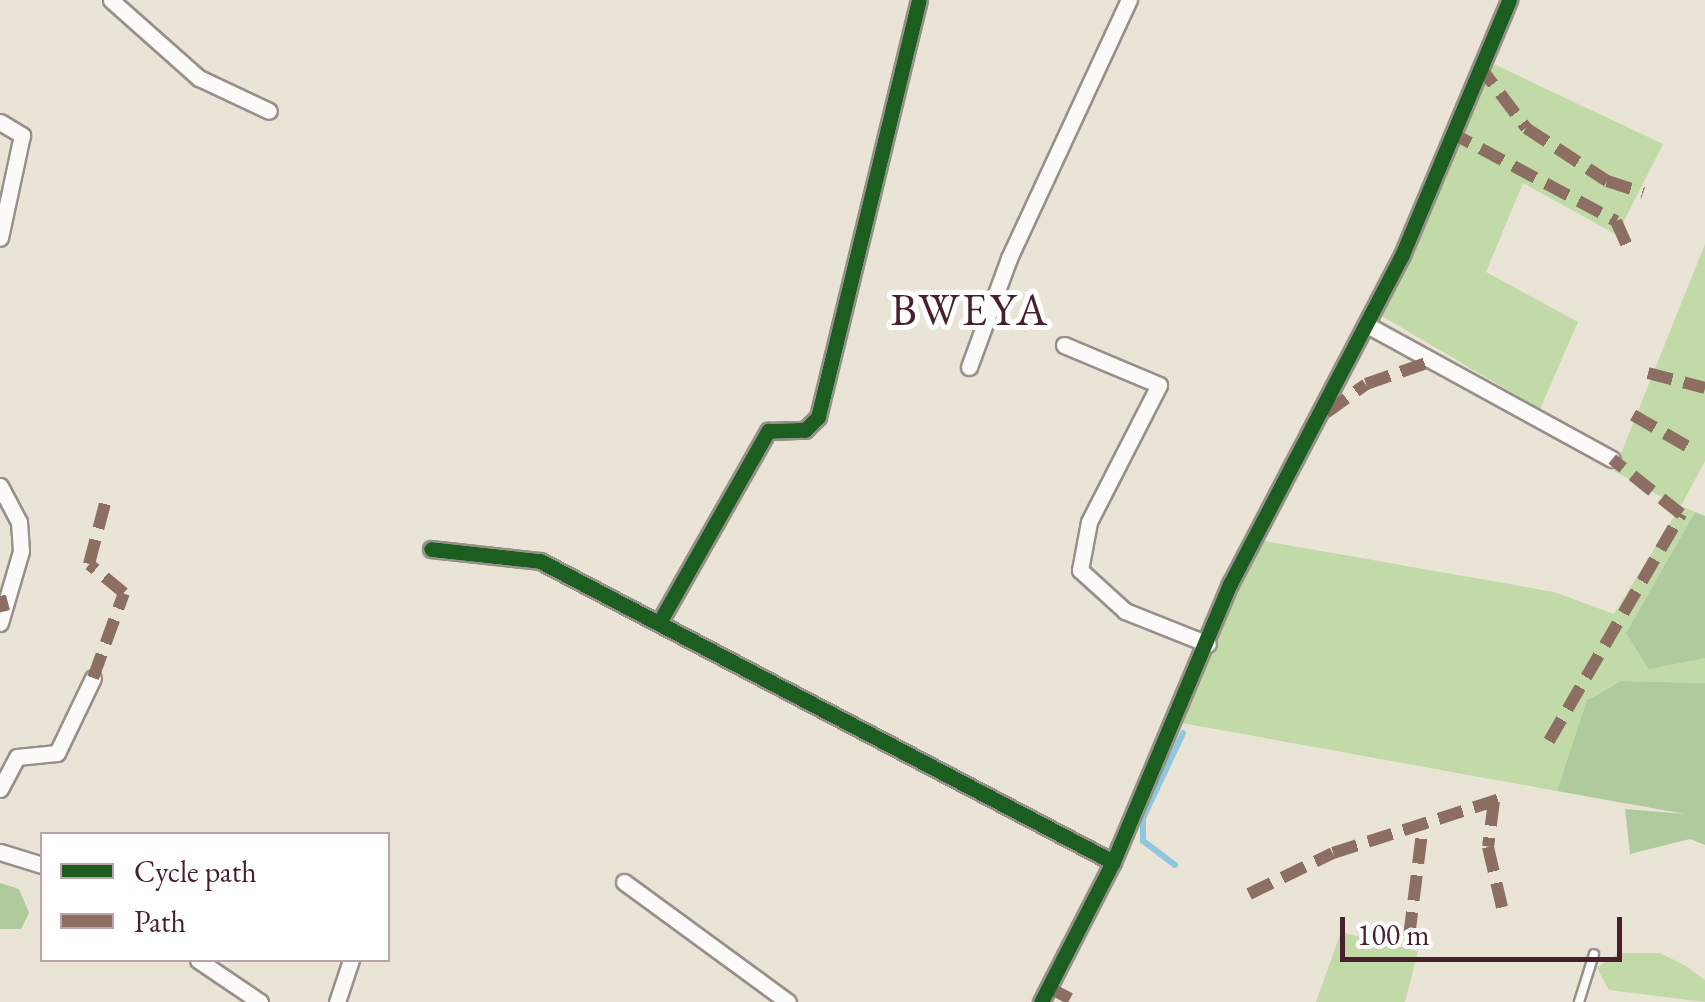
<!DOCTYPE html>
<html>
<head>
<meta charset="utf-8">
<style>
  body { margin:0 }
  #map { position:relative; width:1705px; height:1002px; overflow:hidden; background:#e9e4d6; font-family:"EB Garamond",serif }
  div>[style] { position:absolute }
  .green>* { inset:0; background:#c1daa7 }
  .forest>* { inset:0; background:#afca9d }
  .stream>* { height:6px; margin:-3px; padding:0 3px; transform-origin:3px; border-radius:3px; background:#8dc8de }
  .roads { filter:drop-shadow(2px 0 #998f8a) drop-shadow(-2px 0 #998f8a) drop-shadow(0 2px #998f8a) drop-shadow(0 -2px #998f8a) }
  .lane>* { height:8px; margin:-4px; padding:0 4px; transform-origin:4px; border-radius:4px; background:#fcfbf9 }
  .street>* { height:15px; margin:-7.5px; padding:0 7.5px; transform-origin:7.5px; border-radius:7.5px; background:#fcfbf9 }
  .quiet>* { height:12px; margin-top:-6px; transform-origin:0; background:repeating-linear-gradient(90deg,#8d6e63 0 25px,transparent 0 37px) }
  .cycleway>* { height:15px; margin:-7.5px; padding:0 7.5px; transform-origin:7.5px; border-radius:7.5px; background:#1b5e20 }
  span { translate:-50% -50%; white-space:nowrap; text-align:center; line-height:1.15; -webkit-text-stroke:10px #fff; paint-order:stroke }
  .quarter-label { font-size:45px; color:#4a1f2b; letter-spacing:2.5px }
  .legend { position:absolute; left:40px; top:832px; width:350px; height:130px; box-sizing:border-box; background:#fff; border:2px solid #b7a5aa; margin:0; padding:12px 18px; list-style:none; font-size:30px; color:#4a1f2b }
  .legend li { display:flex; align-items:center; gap:20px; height:50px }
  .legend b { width:50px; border:2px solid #b7a5aa }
  .scale { position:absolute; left:1340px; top:917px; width:282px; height:45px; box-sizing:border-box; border:5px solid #4a1f2b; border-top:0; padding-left:12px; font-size:30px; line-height:35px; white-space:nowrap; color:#4a1f2b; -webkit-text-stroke:8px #fff; paint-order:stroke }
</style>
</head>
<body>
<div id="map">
  <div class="green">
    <div style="clip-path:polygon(1485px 60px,1663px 144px,1617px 235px,1523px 183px,1486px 272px,1578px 322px,1540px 409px,1380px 315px)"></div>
    <div style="clip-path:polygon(1705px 244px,1705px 461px,1681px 506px,1695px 512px,1626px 633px,1649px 668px,1705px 658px,1705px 683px,1621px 681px,1588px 699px,1557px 791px,1182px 723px,1259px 540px,1554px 592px,1614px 614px,1680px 507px,1614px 471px)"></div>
    <div style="clip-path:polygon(1341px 932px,1418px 951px,1405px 1002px,1316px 1002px)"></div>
    <div style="clip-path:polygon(1618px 953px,1660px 953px,1686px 966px,1705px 980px,1705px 1002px,1609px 990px,1597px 968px)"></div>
  </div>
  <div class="forest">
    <div style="clip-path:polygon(1695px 512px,1705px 516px,1705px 658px,1649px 669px,1626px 633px)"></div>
    <div style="clip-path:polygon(1621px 681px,1705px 683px,1705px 845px,1690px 839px,1630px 854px,1625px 809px,1685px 814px,1557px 791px,1587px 700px)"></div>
    <div style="clip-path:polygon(0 883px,19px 889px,29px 913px,21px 929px,0 929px)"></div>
  </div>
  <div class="stream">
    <div style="left:1175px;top:865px;width:40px;rotate:-143deg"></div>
    <div style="left:1143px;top:841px;width:23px;rotate:-90deg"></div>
    <div style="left:1143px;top:818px;width:94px;rotate:-64.8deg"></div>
  </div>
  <div class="roads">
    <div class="lane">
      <div style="left:1579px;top:1002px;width:50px;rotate:-72.6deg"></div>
    </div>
    <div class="street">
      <div style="left:111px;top:0;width:118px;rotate:41.6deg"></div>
      <div style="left:199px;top:78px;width:77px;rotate:25.2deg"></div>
      <div style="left:0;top:122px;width:26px;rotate:31deg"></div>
      <div style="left:22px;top:135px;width:105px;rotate:102.1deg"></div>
      <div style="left:1367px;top:325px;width:279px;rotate:28.7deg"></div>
      <div style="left:1064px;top:345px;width:103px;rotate:22.8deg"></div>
      <div style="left:1159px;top:385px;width:154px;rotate:117.1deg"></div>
      <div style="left:1089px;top:522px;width:49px;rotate:100.6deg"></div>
      <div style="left:1080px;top:570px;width:61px;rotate:42.3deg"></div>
      <div style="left:1125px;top:611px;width:89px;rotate:21.7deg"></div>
      <div style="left:969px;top:367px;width:116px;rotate:-69.8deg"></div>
      <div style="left:1009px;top:258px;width:285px;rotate:-65.1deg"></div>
      <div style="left:0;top:486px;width:41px;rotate:62.2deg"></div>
      <div style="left:19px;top:522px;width:29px;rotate:86deg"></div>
      <div style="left:21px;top:551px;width:75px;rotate:106.3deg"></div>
      <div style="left:431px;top:549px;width:110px;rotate:6.3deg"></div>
      <div style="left:540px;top:561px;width:647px;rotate:27.71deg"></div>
      <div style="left:660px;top:621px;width:219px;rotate:-60.4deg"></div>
      <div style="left:768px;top:431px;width:37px;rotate:-2deg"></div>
      <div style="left:805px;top:430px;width:18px;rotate:-45deg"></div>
      <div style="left:818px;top:417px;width:429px;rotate:-76.4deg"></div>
      <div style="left:0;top:789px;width:36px;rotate:-62deg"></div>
      <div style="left:17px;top:757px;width:40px;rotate:-5.7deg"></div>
      <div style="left:57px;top:753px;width:83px;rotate:-64.4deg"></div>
      <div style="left:0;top:852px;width:44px;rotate:17.2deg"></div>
      <div style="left:624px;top:882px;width:203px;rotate:36.2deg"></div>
      <div style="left:198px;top:960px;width:75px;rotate:34.1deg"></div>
      <div style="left:337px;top:1002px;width:44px;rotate:-71.6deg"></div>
      <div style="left:1041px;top:1002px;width:157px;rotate:-62.8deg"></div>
      <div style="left:1113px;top:862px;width:302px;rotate:-67.2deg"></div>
      <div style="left:1230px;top:584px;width:371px;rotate:-62.4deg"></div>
      <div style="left:1402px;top:255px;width:277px;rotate:-67.2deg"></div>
    </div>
  </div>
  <div class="quiet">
    <div style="left:1478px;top:64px;width:80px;rotate:53.1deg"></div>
    <div style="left:1526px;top:128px;width:97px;rotate:33.2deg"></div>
    <div style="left:1607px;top:181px;width:38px;rotate:18deg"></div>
    <div style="left:1448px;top:131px;width:191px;rotate:28.2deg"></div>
    <div style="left:1616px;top:221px;width:35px;rotate:66deg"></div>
    <div style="left:1648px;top:373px;width:59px;rotate:14.7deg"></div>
    <div style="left:1326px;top:413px;width:49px;rotate:-35.9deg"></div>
    <div style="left:1366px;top:384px;width:70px;rotate:-19.2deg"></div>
    <div style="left:1633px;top:415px;width:68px;rotate:30deg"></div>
    <div style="left:0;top:596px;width:16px;rotate:75deg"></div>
    <div style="left:93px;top:678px;width:90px;rotate:-70deg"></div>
    <div style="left:124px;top:593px;width:45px;rotate:-140.4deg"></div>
    <div style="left:89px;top:564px;width:70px;rotate:-75.2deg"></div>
    <div style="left:1549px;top:741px;width:263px;rotate:-59.8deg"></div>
    <div style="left:1681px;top:514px;width:88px;rotate:-141.4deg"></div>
    <div style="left:1494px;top:801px;width:46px;rotate:97.4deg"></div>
    <div style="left:1488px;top:847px;width:62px;rotate:76.9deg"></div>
    <div style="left:1249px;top:894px;width:93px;rotate:-26deg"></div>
    <div style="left:1333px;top:853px;width:182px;rotate:-17.9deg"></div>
    <div style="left:1409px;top:937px;width:113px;rotate:-82.9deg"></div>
    <div style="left:1048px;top:987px;width:32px;rotate:28deg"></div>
  </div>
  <div class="cycleway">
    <div style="left:431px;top:549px;width:110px;rotate:6.3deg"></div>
    <div style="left:540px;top:561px;width:647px;rotate:27.71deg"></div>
    <div style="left:660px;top:621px;width:219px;rotate:-60.4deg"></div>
    <div style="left:768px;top:431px;width:37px;rotate:-2deg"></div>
    <div style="left:805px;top:430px;width:18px;rotate:-45deg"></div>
    <div style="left:818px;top:417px;width:429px;rotate:-76.4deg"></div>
    <div style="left:1041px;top:1002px;width:157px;rotate:-62.8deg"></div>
    <div style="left:1113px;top:862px;width:302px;rotate:-67.2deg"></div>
    <div style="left:1230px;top:584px;width:371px;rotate:-62.4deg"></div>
    <div style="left:1402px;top:255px;width:277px;rotate:-67.2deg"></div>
  </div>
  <div class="quarter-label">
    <span style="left:970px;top:310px">BWEYA</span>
  </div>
  <ul class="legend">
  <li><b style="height:12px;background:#1b5e20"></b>Cycle path</li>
  <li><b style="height:12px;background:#8d6e63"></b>Path</li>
  </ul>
  <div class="scale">100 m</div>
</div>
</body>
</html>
